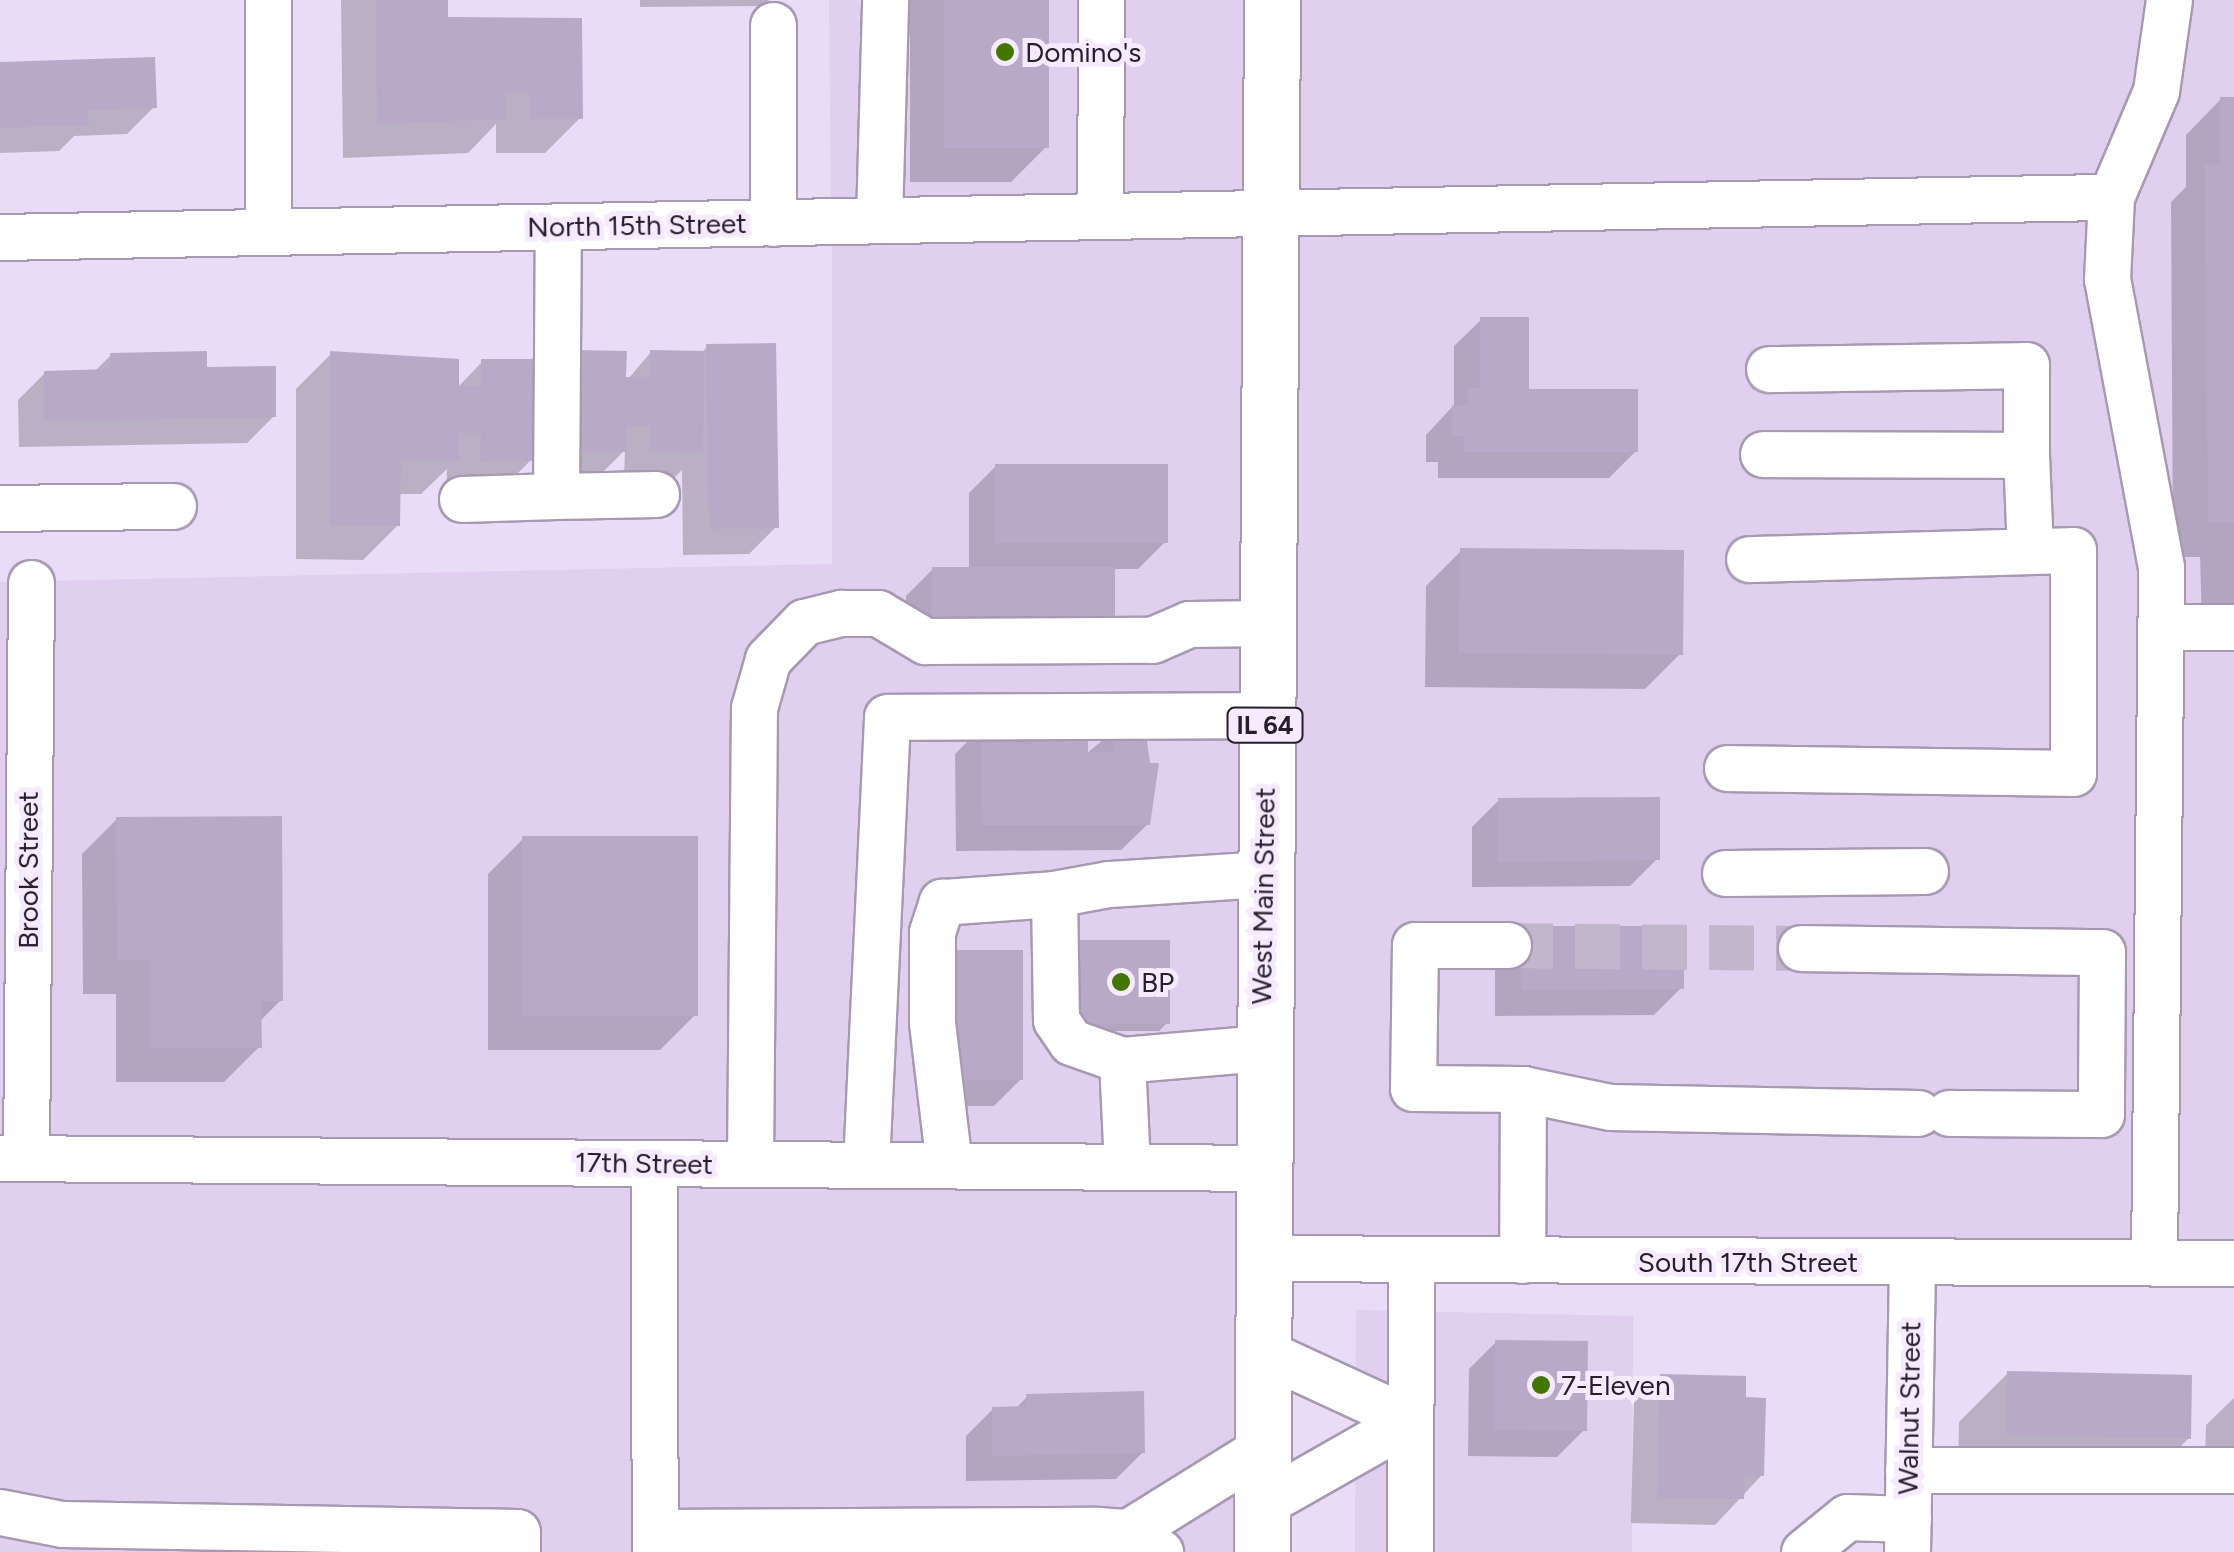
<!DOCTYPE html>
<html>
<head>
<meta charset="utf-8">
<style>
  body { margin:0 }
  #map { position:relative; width:2234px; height:1552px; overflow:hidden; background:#e9dcf6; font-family:Figtree,sans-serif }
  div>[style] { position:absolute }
  .built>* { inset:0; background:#e0cfef }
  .shadow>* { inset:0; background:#0003 }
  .building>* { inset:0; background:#b9a9c8 }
  .minor-tunnel>* { height:45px; margin-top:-22.5px; transform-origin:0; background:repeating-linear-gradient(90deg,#c2b6cd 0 45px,transparent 0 67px) }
  .roads { filter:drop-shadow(2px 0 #a699b1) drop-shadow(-2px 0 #a699b1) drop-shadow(0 2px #a699b1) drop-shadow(0 -2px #a699b1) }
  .minor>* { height:45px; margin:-22.5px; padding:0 22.5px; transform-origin:22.5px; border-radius:22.5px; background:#fff }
  .major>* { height:55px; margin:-27.5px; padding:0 27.5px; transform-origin:27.5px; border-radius:27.5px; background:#fff }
  .dots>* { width:28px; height:28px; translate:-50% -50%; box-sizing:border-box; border:5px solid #f5eaff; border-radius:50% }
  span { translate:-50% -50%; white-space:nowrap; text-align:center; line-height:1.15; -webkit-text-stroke:10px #f5eaff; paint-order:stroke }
  .shield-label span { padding:2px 8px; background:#f5eaff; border:2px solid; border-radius:8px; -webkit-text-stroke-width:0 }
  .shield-label { font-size:25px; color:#241f29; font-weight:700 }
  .poi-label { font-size:28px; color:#241f29 }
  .left { translate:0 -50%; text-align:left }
  .street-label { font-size:28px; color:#241f29 }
</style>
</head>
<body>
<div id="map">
  <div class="built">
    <div style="clip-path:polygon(829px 0,1260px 0,1260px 205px,831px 211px)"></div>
    <div style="clip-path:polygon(1286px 0,2234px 0,2234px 1251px,1279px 1243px)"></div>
    <div style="clip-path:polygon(1261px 223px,1250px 1157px,38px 1145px,46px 581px,832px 564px,832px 230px)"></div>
    <div style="clip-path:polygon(0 582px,8px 582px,7px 1174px,1242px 1183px,1242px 1552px,0 1552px)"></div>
    <div style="clip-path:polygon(1356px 1310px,1633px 1316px,1632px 1552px,1355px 1552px)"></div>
  </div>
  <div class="shadow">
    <div style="clip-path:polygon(341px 0,446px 0,446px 20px,580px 118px,545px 153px,496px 153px,496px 124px,468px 153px,343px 158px)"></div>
    <div style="clip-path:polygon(640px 0,769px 0,764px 6px,640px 7px)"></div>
    <div style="clip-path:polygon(910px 0,1047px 0,1046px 147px,1011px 182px,910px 182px)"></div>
    <div style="clip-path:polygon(0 65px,154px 107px,127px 134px,74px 136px,59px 151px,0 153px)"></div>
    <div style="clip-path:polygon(2221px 99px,2234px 99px,2234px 622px,2202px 622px,2200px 557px,2173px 557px,2171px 202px,2186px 187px,2186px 135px)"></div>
    <div style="clip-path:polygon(1481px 320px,1526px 391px,1636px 451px,1609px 478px,1438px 478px,1438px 462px,1426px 462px,1426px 435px,1454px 405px,1454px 346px)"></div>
    <div style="clip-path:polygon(707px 347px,776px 527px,749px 554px,683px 555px,682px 470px,674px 478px,624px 477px,625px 450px,597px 478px,545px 477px,651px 352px,701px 353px)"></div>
    <div style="clip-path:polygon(331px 354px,457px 388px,482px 362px,531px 460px,496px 495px,446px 495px,447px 469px,421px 494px,398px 494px,398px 525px,363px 560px,296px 559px,296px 389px)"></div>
    <div style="clip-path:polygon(111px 355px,205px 370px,274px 416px,247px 443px,19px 447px,18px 400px,45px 373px,94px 372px)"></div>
    <div style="clip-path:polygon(996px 466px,1165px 542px,1138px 569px,1113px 569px,906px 649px,906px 596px,933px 569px,969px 569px,969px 493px)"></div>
    <div style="clip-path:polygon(1461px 551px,1680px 654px,1645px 689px,1425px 687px,1426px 586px)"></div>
    <div style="clip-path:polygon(982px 727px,1086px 754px,1115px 730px,1148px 766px,1156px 766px,1148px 824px,1121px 850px,956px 851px,955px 754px)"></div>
    <div style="clip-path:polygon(1499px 800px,1657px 859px,1630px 886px,1472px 887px,1472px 827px)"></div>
    <div style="clip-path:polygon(117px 819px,281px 1000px,259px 1022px,259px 1047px,224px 1082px,116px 1082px,116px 994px,83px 994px,82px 854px)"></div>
    <div style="clip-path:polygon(523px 839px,695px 1015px,660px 1050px,488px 1050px,488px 874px)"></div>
    <div style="clip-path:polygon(1066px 951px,1167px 1023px,1159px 1031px,1066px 1031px)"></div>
    <div style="clip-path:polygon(948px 953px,1021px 1079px,994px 1106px,922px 1106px)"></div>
    <div style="clip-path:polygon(1495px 956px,1681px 988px,1654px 1015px,1495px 1016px)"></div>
    <div style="clip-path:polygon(1496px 1342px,1584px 1430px,1557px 1457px,1468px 1456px,1469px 1369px)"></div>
    <div style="clip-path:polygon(2008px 1373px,2189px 1438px,2140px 1487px,1958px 1482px,1959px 1422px)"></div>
    <div style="clip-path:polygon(1661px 1376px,1743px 1400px,1762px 1475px,1715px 1525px,1631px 1523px,1634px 1403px)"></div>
    <div style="clip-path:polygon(1028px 1396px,1143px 1452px,1116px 1479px,966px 1481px,966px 1436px,993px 1409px,1015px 1409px)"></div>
    <div style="clip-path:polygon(2234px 1398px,2234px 1490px,2204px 1489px,2206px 1425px)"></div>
  </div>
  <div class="building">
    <div style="clip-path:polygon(376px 0,448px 0,448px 17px,582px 18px,583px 119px,530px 119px,530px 93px,505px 93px,505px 119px,377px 124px)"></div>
    <div style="clip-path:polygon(944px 0,1049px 0,1049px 148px,944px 148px)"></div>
    <div style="clip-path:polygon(155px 57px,157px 108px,88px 110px,89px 125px,0 128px,0 62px)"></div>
    <div style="clip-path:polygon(2220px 97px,2234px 97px,2234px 523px,2208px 523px,2205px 164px,2220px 165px)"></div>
    <div style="clip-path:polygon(1480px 317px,1529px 317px,1529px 389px,1638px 389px,1638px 452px,1464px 452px,1464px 436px,1452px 436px,1452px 405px,1467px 405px,1468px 388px,1480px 388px)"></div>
    <div style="clip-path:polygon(776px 343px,779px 528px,709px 529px,706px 344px)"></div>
    <div style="clip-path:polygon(573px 350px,627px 351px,626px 377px,650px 377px,650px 350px,704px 351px,703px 452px,650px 451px,651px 426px,627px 426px,626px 452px,571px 451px)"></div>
    <div style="clip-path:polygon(207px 351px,207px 367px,276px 366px,276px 417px,44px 421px,44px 371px,110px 369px,110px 353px)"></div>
    <div style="clip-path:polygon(330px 351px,459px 359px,459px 386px,481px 386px,481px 359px,534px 359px,534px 461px,480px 461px,481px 433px,459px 433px,459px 460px,401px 460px,400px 526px,330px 525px)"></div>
    <div style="clip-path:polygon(995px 464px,1168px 464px,1168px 543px,995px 543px)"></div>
    <div style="clip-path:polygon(1460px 548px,1684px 550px,1683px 655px,1459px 653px)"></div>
    <div style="clip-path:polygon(932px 567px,1115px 567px,1115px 623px,932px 623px)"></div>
    <div style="clip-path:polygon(981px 724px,1088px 724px,1088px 752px,1114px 752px,1113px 727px,1145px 727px,1150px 763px,1159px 763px,1150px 825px,982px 825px)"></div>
    <div style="clip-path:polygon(1660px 797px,1660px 860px,1498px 862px,1498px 798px)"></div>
    <div style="clip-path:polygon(282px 816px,283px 1001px,261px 1001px,262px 1048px,150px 1048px,150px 960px,117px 960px,116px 817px)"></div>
    <div style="clip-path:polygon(522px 836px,698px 836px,698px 1016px,522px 1016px)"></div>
    <div style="clip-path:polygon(1521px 926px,1684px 926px,1684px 989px,1521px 990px)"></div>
    <div style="clip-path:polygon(1073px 940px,1170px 940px,1170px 1024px,1073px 1024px)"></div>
    <div style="clip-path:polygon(947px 950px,1023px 950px,1023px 1080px,947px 1081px)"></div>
    <div style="clip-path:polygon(1495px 1340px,1588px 1341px,1587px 1431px,1494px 1430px)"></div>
    <div style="clip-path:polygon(2007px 1371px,2192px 1375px,2191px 1439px,2006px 1435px)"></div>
    <div style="clip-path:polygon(1660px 1374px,1746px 1376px,1746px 1397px,1766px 1398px,1764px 1476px,1745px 1475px,1744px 1499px,1657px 1497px)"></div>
    <div style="clip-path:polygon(1144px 1391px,1145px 1453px,992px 1456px,992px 1407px,1027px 1406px,1026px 1394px)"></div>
  </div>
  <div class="minor-tunnel">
    <div style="left:1508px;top:945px;width:293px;rotate:0.6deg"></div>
  </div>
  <div class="roads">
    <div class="minor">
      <div style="left:268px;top:0;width:232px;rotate:90deg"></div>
      <div style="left:1100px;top:215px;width:215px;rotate:-89.7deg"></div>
      <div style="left:879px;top:220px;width:220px;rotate:-88.4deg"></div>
      <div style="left:773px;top:223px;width:198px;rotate:-90deg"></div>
      <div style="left:0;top:237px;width:2111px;rotate:-1.09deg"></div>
      <div style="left:1763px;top:454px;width:263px;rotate:0.2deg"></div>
      <div style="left:2026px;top:455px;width:90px;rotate:-90deg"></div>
      <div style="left:2026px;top:365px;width:257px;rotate:179.1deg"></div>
      <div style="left:2026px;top:455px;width:96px;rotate:87.6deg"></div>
      <div style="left:556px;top:496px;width:100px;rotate:-1.1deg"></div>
      <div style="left:462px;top:499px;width:94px;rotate:-1.8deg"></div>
      <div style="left:556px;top:496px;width:270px;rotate:-89.6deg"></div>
      <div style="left:0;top:508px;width:173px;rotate:-0.7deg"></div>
      <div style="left:2161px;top:627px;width:73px"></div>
      <div style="left:1727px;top:768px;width:346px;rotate:0.8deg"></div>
      <div style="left:2073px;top:773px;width:223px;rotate:-90deg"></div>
      <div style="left:2073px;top:550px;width:324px;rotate:178.4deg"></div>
      <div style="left:1725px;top:873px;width:200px;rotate:-0.6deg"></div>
      <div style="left:1508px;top:945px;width:93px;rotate:180deg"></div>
      <div style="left:1415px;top:945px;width:143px;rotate:90.8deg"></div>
      <div style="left:1413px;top:1088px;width:110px;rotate:0.5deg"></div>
      <div style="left:1523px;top:1089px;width:171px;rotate:90.3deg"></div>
      <div style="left:1801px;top:948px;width:301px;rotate:0.8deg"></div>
      <div style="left:2102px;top:952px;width:162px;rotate:90.4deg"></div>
      <div style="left:2101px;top:1114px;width:152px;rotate:-179.6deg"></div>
      <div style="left:1122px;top:1060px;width:141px;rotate:-4.9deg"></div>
      <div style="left:1523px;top:1089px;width:89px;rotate:11.7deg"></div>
      <div style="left:1610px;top:1107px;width:308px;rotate:1.1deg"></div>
      <div style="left:0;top:1158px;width:1262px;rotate:0.45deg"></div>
      <div style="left:26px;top:1158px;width:575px;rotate:-89.5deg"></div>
      <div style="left:654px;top:1163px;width:389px;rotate:89.9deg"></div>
      <div style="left:750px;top:1164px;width:456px;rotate:-89.5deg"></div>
      <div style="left:754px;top:708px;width:51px;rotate:-74.1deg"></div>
      <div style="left:768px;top:659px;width:52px;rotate:-45.8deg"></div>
      <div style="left:804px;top:622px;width:38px;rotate:-14deg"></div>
      <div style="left:841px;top:613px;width:37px"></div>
      <div style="left:878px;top:613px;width:55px;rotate:30.8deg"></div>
      <div style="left:925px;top:641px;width:227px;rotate:-0.3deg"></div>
      <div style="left:1152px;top:640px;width:40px;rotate:-23.4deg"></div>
      <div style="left:1189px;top:624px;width:78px;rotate:-0.7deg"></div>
      <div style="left:866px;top:1164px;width:447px;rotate:-87.3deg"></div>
      <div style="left:887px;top:717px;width:378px;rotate:-0.3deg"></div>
      <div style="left:949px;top:1165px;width:143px;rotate:-96.8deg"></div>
      <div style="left:932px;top:1023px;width:91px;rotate:-90deg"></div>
      <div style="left:932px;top:932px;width:32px;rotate:-72deg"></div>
      <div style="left:942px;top:902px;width:112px;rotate:-4.1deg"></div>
      <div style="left:1127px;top:1166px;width:106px;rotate:-92.7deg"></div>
      <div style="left:1122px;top:1060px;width:54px;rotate:-160.6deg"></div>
      <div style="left:1071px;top:1042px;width:27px;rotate:-124deg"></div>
      <div style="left:1056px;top:1020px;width:126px;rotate:-90.9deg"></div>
      <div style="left:1054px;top:894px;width:56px;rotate:-10.3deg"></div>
      <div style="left:1109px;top:884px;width:154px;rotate:-3.7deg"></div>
      <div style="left:1261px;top:1258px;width:973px;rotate:0.29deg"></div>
      <div style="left:2154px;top:1262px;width:695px;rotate:-89.42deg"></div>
      <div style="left:2161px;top:567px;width:293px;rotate:-100.6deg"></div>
      <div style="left:2107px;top:279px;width:82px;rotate:-87.2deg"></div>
      <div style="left:2111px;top:197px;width:115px;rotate:-67deg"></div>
      <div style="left:2156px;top:91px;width:92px;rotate:-81.9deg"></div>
      <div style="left:1261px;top:1351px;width:164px;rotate:24.8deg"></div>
      <div style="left:1410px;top:1420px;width:170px;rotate:150.4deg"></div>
      <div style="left:1908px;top:1470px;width:326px"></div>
      <div style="left:0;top:1512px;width:63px;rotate:11deg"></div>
      <div style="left:62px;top:1524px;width:455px;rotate:1deg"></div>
      <div style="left:517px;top:1532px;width:20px;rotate:90deg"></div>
      <div style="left:655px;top:1532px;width:443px;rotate:-0.3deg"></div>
      <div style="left:1098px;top:1530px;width:30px;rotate:4deg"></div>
      <div style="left:1128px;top:1532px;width:38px;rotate:32deg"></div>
      <div style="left:1128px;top:1532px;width:158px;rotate:-31.8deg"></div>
      <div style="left:1410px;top:1552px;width:293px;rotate:-89.8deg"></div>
      <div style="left:1804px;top:1552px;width:55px;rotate:-39.1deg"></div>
      <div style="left:1847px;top:1517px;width:61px;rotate:1.9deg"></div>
      <div style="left:1907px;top:1552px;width:288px;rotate:-89deg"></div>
    </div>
    <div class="major">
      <div style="left:1262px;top:1552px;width:1552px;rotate:-89.63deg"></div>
    </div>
  </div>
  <div class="dots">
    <div style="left:1005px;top:52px;background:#427600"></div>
    <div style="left:1121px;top:982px;background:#427600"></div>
    <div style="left:1541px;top:1385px;background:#427600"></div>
  </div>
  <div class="shield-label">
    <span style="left:1265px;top:725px">IL 64</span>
  </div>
  <div class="poi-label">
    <span class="left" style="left:1025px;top:52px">Domino's</span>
    <span class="left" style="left:1141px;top:982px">BP</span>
    <span class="left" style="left:1561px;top:1385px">7-Eleven</span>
  </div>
  <div class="street-label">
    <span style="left:637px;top:225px;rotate:-1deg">North 15th Street</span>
    <span style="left:28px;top:870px;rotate:-90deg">Brook Street</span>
    <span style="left:1263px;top:896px;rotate:-89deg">West Main Street</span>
    <span style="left:644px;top:1163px;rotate:1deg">17th Street</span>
    <span style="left:1748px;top:1262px">South 17th Street</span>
    <span style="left:1909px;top:1408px;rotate:-89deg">Walnut Street</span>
  </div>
</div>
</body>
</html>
